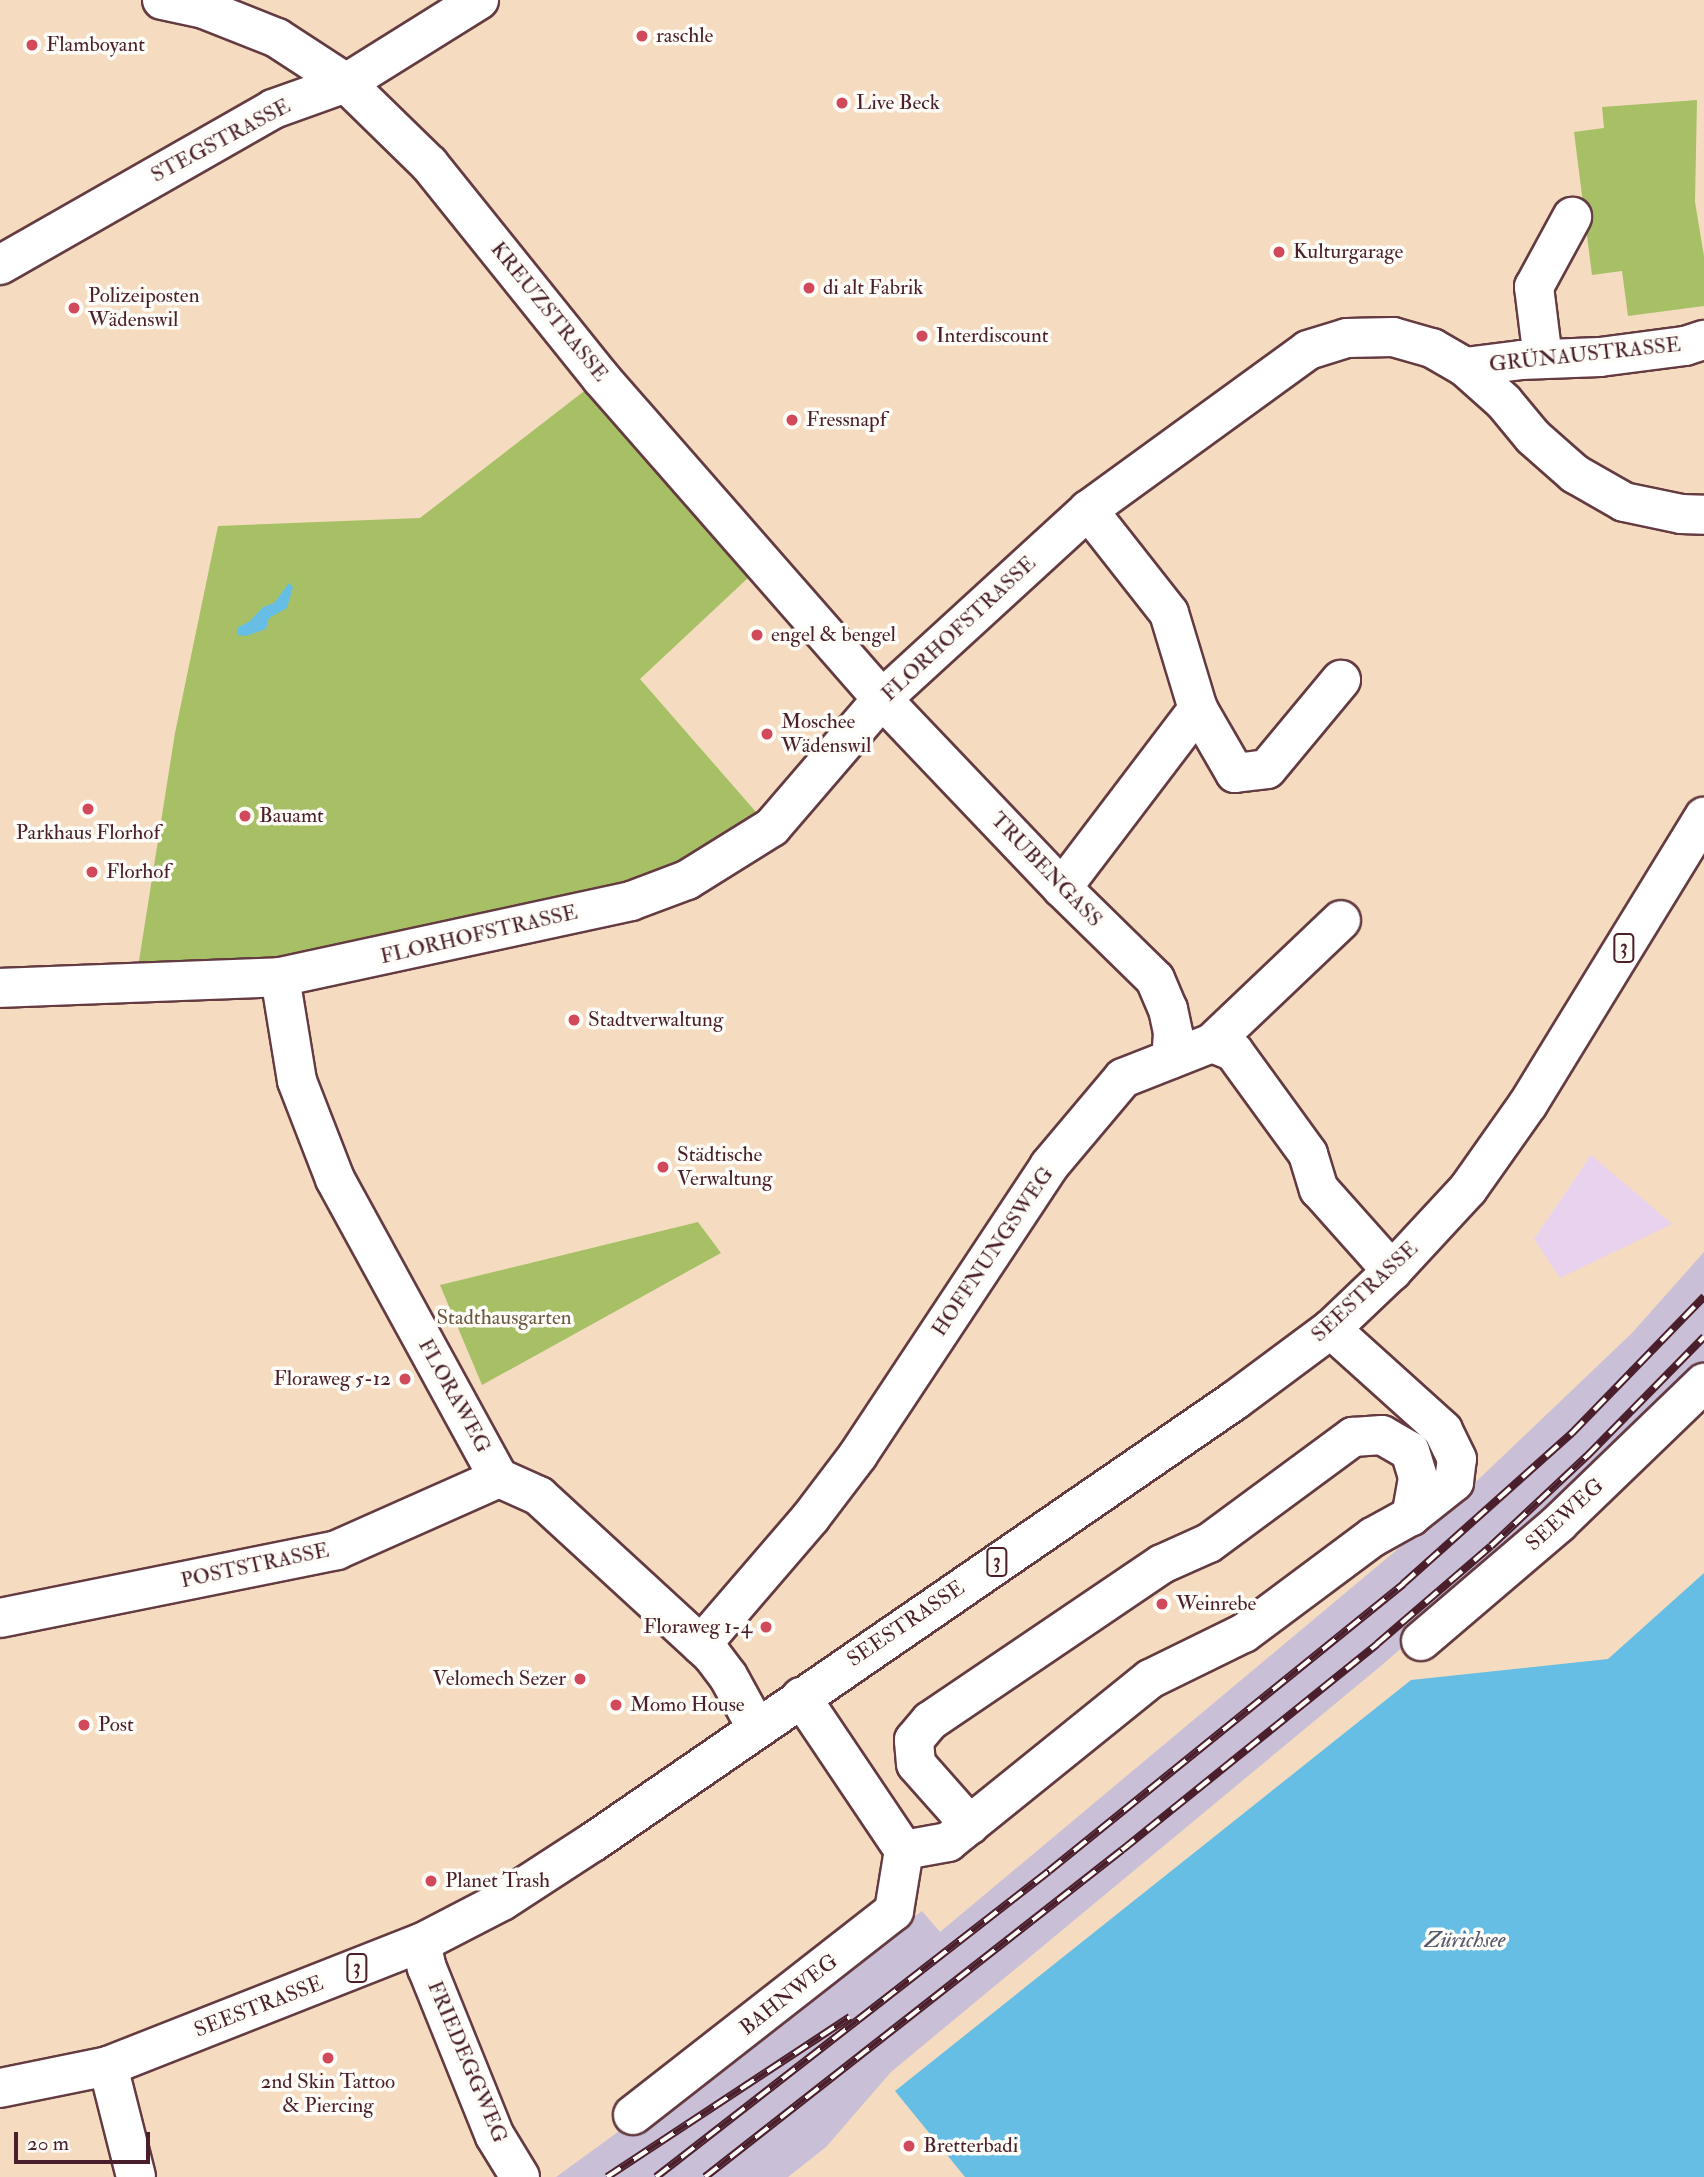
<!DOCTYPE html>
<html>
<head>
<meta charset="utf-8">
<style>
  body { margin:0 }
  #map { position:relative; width:1704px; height:2177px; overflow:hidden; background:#f5dcc0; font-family:"IM FELL Double Pica",serif }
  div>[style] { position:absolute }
  .built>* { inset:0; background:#e8d2ee }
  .industrial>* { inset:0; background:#c9bfd7 }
  .green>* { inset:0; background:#a7c066 }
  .water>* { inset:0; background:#67bee4 }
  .roads { filter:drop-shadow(2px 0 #643b41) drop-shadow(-2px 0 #643b41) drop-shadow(0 2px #643b41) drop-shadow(0 -2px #643b41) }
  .minor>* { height:38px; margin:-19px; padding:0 19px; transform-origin:19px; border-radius:19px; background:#fff }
  .major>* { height:38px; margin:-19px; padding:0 19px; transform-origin:19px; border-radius:19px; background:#fff }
  .rail>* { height:8px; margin-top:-4px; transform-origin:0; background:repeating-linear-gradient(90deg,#fdfcf7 0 16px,#4a1f2b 0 32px); box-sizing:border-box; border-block:2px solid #4a1f2b }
  .dots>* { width:19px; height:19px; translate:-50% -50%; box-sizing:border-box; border:4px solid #fdfcf7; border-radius:50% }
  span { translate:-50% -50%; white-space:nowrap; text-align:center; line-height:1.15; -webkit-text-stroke:7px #fdfcf7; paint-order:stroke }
  .shield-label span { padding:2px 5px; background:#fdfcf7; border:2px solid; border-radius:5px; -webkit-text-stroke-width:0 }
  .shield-label { font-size:19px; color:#4a1f2b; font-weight:700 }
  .poi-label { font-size:21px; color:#4a1f2b }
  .left { translate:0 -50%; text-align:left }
  .right { translate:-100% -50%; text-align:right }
  .street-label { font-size:21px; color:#4a1f2b }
  .park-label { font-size:21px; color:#6b5740 }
  .water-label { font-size:23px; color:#54576c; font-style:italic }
  .scale { position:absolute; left:14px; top:2132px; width:136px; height:32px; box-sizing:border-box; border:4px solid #4a1f2b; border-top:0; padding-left:9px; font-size:21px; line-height:24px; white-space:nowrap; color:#4a1f2b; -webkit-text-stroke:5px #fdfcf7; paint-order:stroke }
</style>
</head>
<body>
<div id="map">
  <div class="built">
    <div style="clip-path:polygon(1591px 1155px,1672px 1224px,1560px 1278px,1534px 1239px)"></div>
  </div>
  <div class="industrial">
    <div style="clip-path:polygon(1704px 1252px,1704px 1363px,1685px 1383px,1532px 1534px,1382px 1665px,891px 2072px,826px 2147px,788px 2177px,556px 2177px,922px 1911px,940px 1932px,1460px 1497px,1632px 1333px)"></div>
  </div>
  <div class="green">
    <div style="clip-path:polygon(1697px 100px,1695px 202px,1704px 256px,1704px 306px,1628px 316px,1622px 271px,1592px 275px,1574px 132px,1604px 128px,1602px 107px)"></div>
    <div style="clip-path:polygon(601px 378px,765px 562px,640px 679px,763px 820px,687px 880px,135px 986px,175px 733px,218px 526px,420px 518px)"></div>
    <div style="clip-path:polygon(698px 1222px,721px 1253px,482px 1385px,440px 1285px)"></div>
  </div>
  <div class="water">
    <div style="clip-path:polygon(289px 583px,293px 587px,287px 608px,269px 618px,266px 629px,246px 636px,237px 635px,237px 628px,250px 621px,263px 607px,274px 603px)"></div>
    <div style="clip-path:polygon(1704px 1573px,1704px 2177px,965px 2177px,895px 2091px,1411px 1680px,1608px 1659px)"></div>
  </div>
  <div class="roads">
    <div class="minor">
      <div style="left:162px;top:0;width:43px;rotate:12.1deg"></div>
      <div style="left:204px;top:9px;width:79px;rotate:21.7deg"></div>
      <div style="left:277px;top:38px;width:82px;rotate:33.1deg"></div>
      <div style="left:346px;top:83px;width:116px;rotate:44.3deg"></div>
      <div style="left:429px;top:164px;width:275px;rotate:51.2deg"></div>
      <div style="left:601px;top:378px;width:427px;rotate:48.8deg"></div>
      <div style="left:882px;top:699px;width:261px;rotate:46.4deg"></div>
      <div style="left:1062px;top:888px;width:130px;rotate:44.4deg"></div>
      <div style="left:1155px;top:979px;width:33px;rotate:67deg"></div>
      <div style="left:1168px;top:1009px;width:25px;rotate:78deg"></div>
      <div style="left:1173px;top:1033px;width:26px;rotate:94deg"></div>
      <div style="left:0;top:265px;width:314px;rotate:-29.7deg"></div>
      <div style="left:273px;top:109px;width:77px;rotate:-19.6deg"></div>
      <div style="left:346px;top:83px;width:157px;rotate:-32deg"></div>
      <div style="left:1543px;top:359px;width:73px;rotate:-97.1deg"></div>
      <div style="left:1534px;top:287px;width:80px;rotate:-61.5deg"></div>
      <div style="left:1465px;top:367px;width:56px;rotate:-7.1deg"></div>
      <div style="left:1521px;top:360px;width:79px;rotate:-2.2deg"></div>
      <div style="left:1600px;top:357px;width:86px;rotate:-7.4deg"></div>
      <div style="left:1685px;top:346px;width:20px;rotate:-18deg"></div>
      <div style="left:1088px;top:510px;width:131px;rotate:51.8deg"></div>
      <div style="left:1169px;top:613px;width:100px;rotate:73.2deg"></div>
      <div style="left:1198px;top:709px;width:74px;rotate:60deg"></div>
      <div style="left:1235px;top:773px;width:32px;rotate:-7deg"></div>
      <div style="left:1267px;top:769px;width:116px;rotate:-50.3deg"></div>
      <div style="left:1062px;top:888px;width:225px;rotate:-52.8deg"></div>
      <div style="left:280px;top:977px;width:105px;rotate:80.7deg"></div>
      <div style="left:297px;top:1081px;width:105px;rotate:68.8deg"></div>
      <div style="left:335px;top:1179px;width:341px;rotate:61.3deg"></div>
      <div style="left:499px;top:1478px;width:44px;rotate:24.2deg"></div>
      <div style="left:539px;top:1496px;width:235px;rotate:42.6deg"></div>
      <div style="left:712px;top:1655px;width:26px;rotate:53deg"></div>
      <div style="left:728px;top:1676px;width:58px;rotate:61.2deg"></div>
      <div style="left:0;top:988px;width:280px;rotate:-2.2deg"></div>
      <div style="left:280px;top:977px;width:359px;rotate:-12.2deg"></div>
      <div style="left:631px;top:901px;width:60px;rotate:-20.6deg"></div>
      <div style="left:687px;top:880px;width:100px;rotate:-31.9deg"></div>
      <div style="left:772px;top:827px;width:169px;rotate:-49.3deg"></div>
      <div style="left:882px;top:699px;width:280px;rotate:-42.5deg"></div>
      <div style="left:1088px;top:510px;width:272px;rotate:-36deg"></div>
      <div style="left:1308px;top:350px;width:41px;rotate:-17.1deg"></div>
      <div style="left:1347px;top:338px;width:46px;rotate:-1.2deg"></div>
      <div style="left:1393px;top:337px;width:41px;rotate:15.8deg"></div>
      <div style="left:1432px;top:348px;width:38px;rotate:30deg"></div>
      <div style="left:1465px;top:367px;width:52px;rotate:41.9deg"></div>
      <div style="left:1504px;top:402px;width:45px;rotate:50.4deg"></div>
      <div style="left:1533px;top:437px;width:56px;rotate:41.4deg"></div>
      <div style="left:1575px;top:474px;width:56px;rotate:29.7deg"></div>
      <div style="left:1624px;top:502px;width:58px;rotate:11.9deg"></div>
      <div style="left:1681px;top:514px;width:23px;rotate:2deg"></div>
      <div style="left:1212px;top:1043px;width:24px;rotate:22deg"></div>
      <div style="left:1234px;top:1052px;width:126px;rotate:54deg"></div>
      <div style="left:1308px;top:1154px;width:37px;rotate:73deg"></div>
      <div style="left:1319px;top:1189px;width:110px;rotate:48.3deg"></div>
      <div style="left:0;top:1618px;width:344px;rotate:-11.4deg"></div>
      <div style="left:337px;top:1550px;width:177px;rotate:-24deg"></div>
      <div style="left:1421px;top:1641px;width:182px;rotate:-40.5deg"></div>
      <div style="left:1559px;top:1523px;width:202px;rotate:-44deg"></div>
      <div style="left:701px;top:1645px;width:169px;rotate:-49.3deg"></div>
      <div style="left:811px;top:1517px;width:78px;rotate:-52.8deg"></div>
      <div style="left:858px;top:1455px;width:346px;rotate:-56.5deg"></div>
      <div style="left:1049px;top:1166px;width:115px;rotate:-49.9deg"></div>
      <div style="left:1123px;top:1078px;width:96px;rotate:-21.5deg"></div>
      <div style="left:1212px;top:1043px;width:178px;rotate:-43.6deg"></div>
      <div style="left:801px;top:1697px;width:184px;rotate:56.1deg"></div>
      <div style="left:970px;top:1825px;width:81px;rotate:-131.5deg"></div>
      <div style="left:916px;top:1764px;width:24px;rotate:-95deg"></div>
      <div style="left:914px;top:1740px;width:25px;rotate:-50deg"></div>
      <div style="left:930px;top:1721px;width:280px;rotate:-34.1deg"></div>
      <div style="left:1162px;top:1564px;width:51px;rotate:-24.1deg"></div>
      <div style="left:1209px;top:1543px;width:179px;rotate:-36.4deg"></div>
      <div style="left:1353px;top:1437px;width:29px;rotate:-4deg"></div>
      <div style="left:1382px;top:1435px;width:32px;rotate:30deg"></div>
      <div style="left:1410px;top:1451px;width:28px;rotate:73deg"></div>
      <div style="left:1418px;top:1478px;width:39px;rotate:100deg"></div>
      <div style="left:904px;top:1850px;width:45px;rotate:-10.3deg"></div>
      <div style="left:948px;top:1842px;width:260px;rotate:-38.9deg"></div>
      <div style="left:1150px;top:1679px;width:105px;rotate:-26.1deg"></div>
      <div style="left:1244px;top:1633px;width:161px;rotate:-36.7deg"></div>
      <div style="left:1373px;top:1537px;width:43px;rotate:-28.9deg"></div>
      <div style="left:1411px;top:1516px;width:55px;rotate:-38.3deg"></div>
      <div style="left:1454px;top:1482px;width:23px;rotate:-83deg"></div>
      <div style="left:1457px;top:1459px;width:32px;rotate:-116deg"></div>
      <div style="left:1443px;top:1430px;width:151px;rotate:-138deg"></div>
      <div style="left:421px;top:1943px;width:26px;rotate:77deg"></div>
      <div style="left:427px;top:1968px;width:181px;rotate:68deg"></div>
      <div style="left:495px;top:2136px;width:48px;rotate:58.6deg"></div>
      <div style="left:108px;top:2066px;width:114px;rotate:75.8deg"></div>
      <div style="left:633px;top:2115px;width:331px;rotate:-38deg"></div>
      <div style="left:894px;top:1911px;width:62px;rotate:-80.7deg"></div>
    </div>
    <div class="major">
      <div style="left:0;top:2088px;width:110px;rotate:-11.5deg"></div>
      <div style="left:108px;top:2066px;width:336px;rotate:-21.5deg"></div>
      <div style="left:421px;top:1943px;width:91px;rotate:-27.4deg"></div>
      <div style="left:502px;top:1901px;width:108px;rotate:-33deg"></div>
      <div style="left:593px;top:1842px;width:778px;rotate:-34.53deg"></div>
      <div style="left:1234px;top:1401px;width:121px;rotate:-36.6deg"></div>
      <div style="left:1331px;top:1329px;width:84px;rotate:-43.6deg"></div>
      <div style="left:1392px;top:1271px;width:112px;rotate:-47.2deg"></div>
      <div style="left:1468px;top:1189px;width:104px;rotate:-54.8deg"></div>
      <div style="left:1528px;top:1104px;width:337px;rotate:-58.5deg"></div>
    </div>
  </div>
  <div class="rail">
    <div style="left:607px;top:2177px;width:291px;rotate:-33.4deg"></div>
    <div style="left:656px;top:2177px;width:498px;rotate:-37.9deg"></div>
    <div style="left:1049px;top:1871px;width:456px;rotate:-39deg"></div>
    <div style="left:1403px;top:1584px;width:227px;rotate:-41.8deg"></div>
    <div style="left:1572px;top:1433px;width:190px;rotate:-45.9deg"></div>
    <div style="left:705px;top:2177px;width:530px;rotate:-38.1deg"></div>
    <div style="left:1122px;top:1850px;width:328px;rotate:-38.9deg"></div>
    <div style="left:1377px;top:1644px;width:150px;rotate:-40.7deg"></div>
    <div style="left:1491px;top:1546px;width:132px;rotate:-43.2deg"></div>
    <div style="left:1587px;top:1456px;width:167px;rotate:-45.5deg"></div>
  </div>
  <div class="dots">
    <div style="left:642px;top:36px;background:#d1495b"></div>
    <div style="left:32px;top:45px;background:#d1495b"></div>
    <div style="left:842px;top:103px;background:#d1495b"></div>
    <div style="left:1279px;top:252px;background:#d1495b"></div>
    <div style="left:809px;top:288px;background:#d1495b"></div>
    <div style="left:74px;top:308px;background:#d1495b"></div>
    <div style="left:922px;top:336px;background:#d1495b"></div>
    <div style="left:792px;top:420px;background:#d1495b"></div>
    <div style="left:757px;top:635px;background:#d1495b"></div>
    <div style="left:767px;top:734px;background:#d1495b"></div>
    <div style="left:88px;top:809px;background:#d1495b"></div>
    <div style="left:245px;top:816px;background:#d1495b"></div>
    <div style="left:92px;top:872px;background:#d1495b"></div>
    <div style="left:574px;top:1020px;background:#d1495b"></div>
    <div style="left:663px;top:1167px;background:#d1495b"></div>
    <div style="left:405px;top:1379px;background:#d1495b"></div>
    <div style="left:1162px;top:1604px;background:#d1495b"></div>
    <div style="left:766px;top:1627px;background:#d1495b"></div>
    <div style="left:580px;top:1679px;background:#d1495b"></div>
    <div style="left:616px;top:1705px;background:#d1495b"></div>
    <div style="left:84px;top:1725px;background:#d1495b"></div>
    <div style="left:431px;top:1881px;background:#d1495b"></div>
    <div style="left:328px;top:2058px;background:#d1495b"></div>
    <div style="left:909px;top:2146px;background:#d1495b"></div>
  </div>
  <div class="shield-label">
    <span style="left:1624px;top:948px">3</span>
    <span style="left:997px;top:1562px">3</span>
    <span style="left:357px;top:1968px">3</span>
  </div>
  <div class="poi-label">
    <span class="left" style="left:656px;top:36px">raschle</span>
    <span class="left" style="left:46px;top:45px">Flamboyant</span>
    <span class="left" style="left:856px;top:103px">Live Beck</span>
    <span class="left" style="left:1293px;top:252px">Kulturgarage</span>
    <span class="left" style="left:823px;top:288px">di alt Fabrik</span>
    <span class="left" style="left:88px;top:308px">Polizeiposten<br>Wädenswil</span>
    <span class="left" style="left:936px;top:336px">Interdiscount</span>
    <span class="left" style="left:806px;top:420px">Fressnapf</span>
    <span class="left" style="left:771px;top:635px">engel &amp; bengel</span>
    <span class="left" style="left:781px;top:734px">Moschee<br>Wädenswil</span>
    <span class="left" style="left:259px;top:816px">Bauamt</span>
    <span style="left:88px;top:833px">Parkhaus Florhof</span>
    <span class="left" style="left:106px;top:872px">Florhof</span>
    <span class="left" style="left:588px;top:1020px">Stadtverwaltung</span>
    <span class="left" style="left:677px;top:1167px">Städtische<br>Verwaltung</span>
    <span class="right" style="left:391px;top:1379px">Floraweg 5-12</span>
    <span class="left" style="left:1176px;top:1604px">Weinrebe</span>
    <span class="right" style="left:752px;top:1627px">Floraweg 1-4</span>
    <span class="right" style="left:566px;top:1679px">Velomech Sezer</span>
    <span class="left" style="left:630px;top:1705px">Momo House</span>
    <span class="left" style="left:98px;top:1725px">Post</span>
    <span class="left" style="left:445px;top:1881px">Planet Trash</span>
    <span style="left:328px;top:2094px">2nd Skin Tattoo<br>&amp; Piercing</span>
    <span class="left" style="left:923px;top:2146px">Bretterbadi</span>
  </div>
  <div class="street-label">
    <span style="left:221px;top:141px;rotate:-28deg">STEGSTRASSE</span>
    <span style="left:549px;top:312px;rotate:51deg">KREUZSTRASSE</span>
    <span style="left:1585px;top:355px;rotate:-6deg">GRÜNAUSTRASSE</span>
    <span style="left:959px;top:629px;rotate:-43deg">FLORHOFSTRASSE</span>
    <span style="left:1046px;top:870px;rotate:46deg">TRUBENGASS</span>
    <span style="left:479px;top:935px;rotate:-13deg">FLORHOFSTRASSE</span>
    <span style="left:993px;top:1252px;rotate:-56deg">HOFFNUNGSWEG</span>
    <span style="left:1365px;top:1292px;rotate:-43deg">SEESTRASSE</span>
    <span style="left:454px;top:1396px;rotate:61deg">FLORAWEG</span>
    <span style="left:1565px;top:1515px;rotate:-42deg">SEEWEG</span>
    <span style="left:255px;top:1566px;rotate:-12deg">POSTSTRASSE</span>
    <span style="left:906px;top:1624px;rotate:-34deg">SEESTRASSE</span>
    <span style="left:789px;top:1995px;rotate:-38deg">BAHNWEG</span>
    <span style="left:259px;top:2007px;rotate:-21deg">SEESTRASSE</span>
    <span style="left:467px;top:2062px;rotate:67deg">FRIEDEGGWEG</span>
  </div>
  <div class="park-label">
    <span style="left:504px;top:1318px">Stadthausgarten</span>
  </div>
  <div class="water-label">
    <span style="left:1465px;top:1940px">Zürichsee</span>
  </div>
  <div class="scale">20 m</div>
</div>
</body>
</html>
